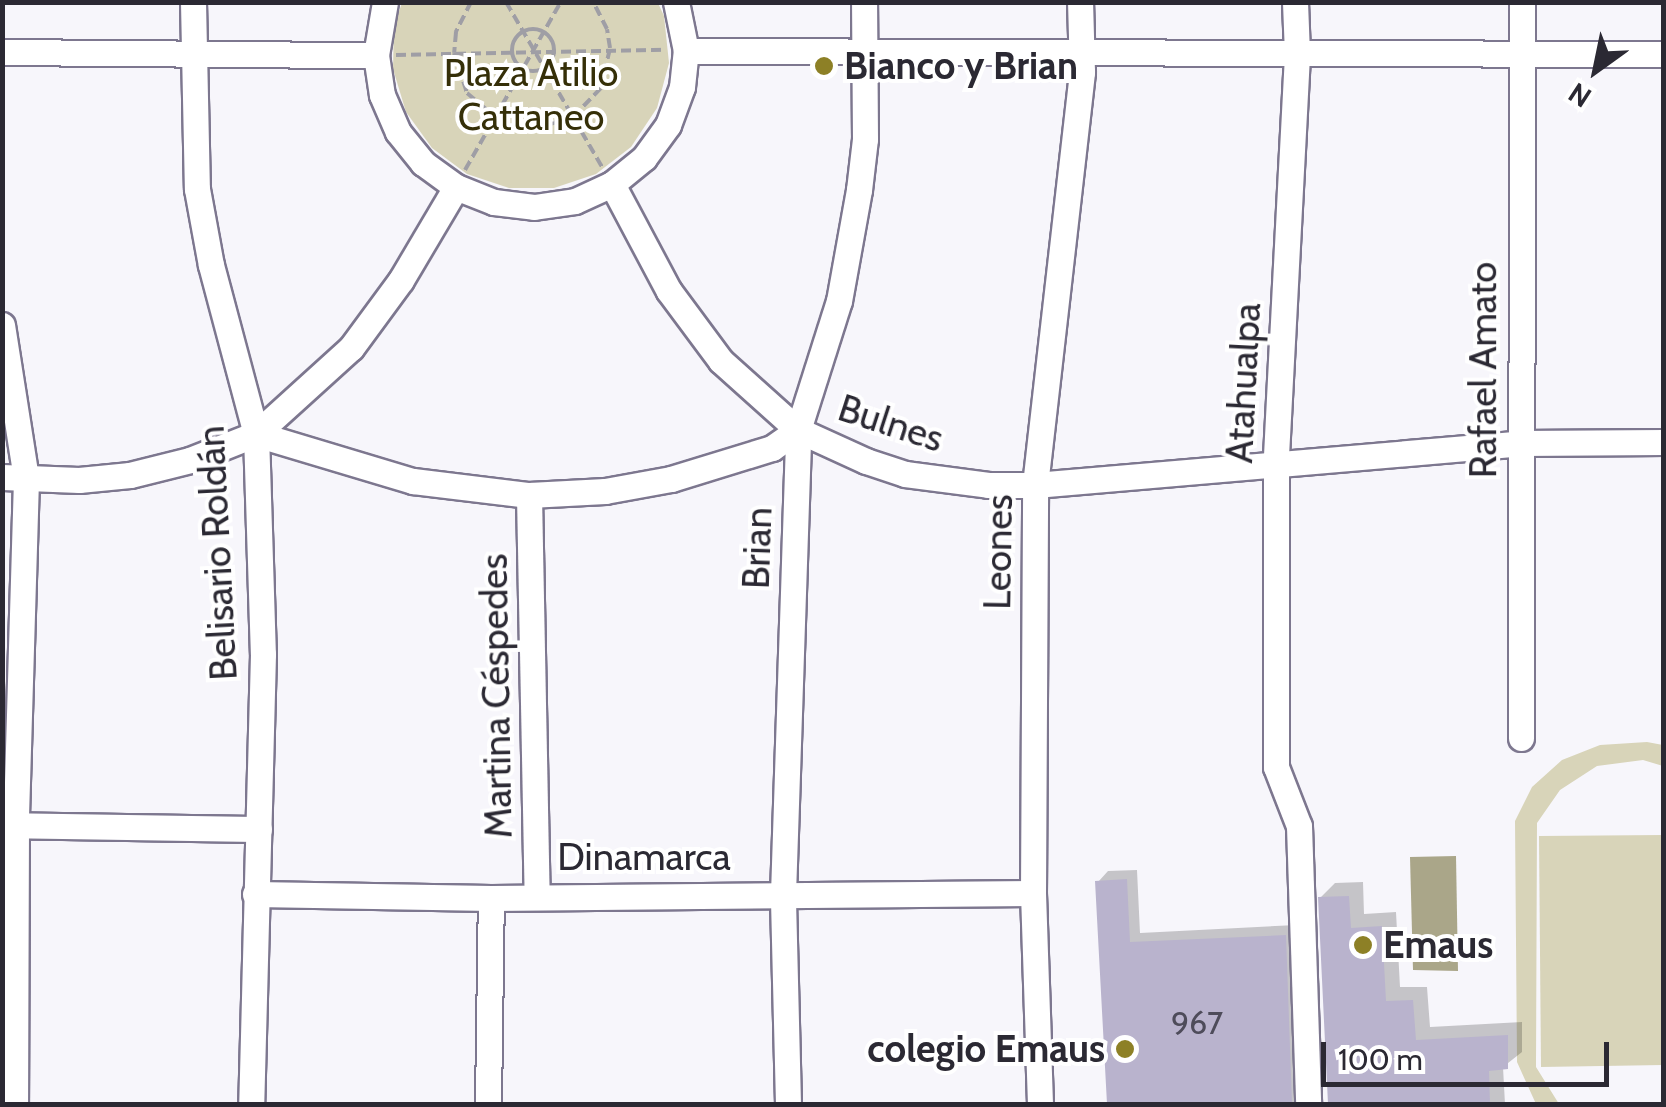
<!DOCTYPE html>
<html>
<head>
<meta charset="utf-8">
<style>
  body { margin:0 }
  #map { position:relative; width:1666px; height:1107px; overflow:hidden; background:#f7f6fb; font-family:Cabin,sans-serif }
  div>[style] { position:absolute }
  .green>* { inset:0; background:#d8d4b9 }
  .water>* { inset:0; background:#aaa689 }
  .shadow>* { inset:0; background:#0003 }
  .building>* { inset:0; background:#b9b3cd }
  .path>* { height:4px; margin-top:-2px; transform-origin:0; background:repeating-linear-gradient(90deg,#9f9ea5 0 10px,transparent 0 15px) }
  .path>.ring { margin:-2px; padding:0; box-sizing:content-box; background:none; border:4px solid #9f9ea5; border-radius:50% }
  .roads { filter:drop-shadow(2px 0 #7d778f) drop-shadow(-2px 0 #7d778f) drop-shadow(0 2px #7d778f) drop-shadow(0 -2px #7d778f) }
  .minor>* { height:25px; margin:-12.5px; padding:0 12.5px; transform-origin:12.5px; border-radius:12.5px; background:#fff }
  .dots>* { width:28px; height:28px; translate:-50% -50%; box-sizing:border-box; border:5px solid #fff; border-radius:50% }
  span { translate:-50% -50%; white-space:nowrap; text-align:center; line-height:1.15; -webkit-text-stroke:8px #fff; paint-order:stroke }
  .number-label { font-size:32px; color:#4e4c5a }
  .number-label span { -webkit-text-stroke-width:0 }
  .poi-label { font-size:38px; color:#2b2933; font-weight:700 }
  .left { translate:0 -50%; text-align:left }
  .right { translate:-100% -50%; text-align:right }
  .park-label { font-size:38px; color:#352f08 }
  .street-label { font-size:38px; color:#2b2933 }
  .frame { position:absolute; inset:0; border:5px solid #2b2933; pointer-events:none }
  .north { position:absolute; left:1546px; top:20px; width:100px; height:100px; -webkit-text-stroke:8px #fff; paint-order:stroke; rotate:213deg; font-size:28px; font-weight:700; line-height:40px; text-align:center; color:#2b2933 }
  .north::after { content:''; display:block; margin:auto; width:35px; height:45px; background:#2b2933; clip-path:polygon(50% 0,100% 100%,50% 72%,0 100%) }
  .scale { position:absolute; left:1321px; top:1042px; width:288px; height:45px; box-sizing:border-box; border:5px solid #2b2933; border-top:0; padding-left:12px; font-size:30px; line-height:35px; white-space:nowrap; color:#2b2933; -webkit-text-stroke:8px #fff; paint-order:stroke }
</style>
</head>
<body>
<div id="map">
  <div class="green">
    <div style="clip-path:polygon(402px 3px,658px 3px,664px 16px,669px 63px,657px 108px,631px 147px,596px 174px,554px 188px,509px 188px,467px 174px,432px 148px,406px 112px,393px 69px,394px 25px)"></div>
    <div style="clip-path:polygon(1647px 742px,1663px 745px,1663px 766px,1643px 760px,1597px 766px,1560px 790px,1537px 823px,1536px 1067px,1559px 1104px,1536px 1104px,1517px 1062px,1515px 821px,1532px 787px,1562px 760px,1600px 745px)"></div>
    <div style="clip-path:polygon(1663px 835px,1663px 1065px,1541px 1067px,1539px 836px)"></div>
  </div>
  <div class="water">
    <div style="clip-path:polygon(1456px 856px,1458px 971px,1413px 970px,1410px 857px)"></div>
  </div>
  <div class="shadow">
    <div style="clip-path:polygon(1137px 870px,1140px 933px,1296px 925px,1303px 1104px,1110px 1104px,1098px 882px,1108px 871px)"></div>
    <div style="clip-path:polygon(1363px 882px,1364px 914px,1396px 912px,1400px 987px,1427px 987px,1430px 1027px,1522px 1022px,1522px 1052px,1503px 1067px,1505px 1104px,1331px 1104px,1320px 898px,1335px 883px)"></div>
    <div style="clip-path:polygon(2px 888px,7px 889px,2px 973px)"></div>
  </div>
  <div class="building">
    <div style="clip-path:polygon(1127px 879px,1130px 942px,1286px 935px,1292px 1104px,1107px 1104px,1095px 881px)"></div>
    <div style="clip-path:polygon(1349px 896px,1351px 928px,1382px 926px,1386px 1001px,1413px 1000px,1416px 1040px,1508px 1035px,1508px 1069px,1489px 1071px,1490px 1104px,1328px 1104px,1318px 897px)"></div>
  </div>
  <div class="path">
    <div style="left:471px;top:2px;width:34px;rotate:117deg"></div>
    <div style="left:456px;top:32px;width:21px;rotate:95deg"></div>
    <div style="left:454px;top:53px;width:42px;rotate:72deg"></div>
    <div style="left:467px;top:93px;width:43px;rotate:40.3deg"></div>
    <div style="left:500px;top:121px;width:38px;rotate:11deg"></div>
    <div style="left:537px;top:128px;width:38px;rotate:-17deg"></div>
    <div style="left:573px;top:117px;width:40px;rotate:-46deg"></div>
    <div style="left:601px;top:88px;width:41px;rotate:-77.3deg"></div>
    <div style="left:610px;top:48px;width:19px;rotate:-99deg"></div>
    <div style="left:607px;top:29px;width:30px;rotate:-117deg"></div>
    <div style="left:506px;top:2px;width:191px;rotate:59.8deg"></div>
    <div class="ring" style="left:512px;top:29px;width:38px;height:38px"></div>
    <div style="left:396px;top:55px;width:270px;rotate:-1.1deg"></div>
    <div style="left:465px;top:170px;width:193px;rotate:-60.3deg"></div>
  </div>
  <div class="roads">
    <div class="minor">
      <div style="left:193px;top:2px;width:187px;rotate:88.8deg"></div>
      <div style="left:197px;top:189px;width:77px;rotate:79.6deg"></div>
      <div style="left:211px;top:265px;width:175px;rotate:75.1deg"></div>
      <div style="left:256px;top:434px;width:220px;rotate:88.2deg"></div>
      <div style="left:263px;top:654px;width:450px;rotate:91.5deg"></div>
      <div style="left:385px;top:2px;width:54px;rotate:99.6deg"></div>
      <div style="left:376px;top:55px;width:40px;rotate:81.5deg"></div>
      <div style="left:382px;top:95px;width:40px;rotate:66.6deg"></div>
      <div style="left:398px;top:132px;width:40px;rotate:51deg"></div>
      <div style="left:423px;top:163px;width:41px;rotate:36deg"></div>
      <div style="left:456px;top:187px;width:41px;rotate:21.5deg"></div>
      <div style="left:494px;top:202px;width:40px;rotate:7.1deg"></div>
      <div style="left:534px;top:207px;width:41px;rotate:-8.3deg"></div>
      <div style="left:575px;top:201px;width:41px;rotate:-24.7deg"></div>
      <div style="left:612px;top:184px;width:41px;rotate:-39.1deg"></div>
      <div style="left:644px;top:158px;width:41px;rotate:-54deg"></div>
      <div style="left:668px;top:125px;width:40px;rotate:-69.8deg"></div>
      <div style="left:682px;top:87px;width:36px;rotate:-84deg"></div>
      <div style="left:686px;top:51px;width:50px;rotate:-101.5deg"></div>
      <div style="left:1295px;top:2px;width:53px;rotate:87.8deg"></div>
      <div style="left:1297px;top:55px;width:407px;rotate:93deg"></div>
      <div style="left:1276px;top:461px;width:306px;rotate:90deg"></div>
      <div style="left:1276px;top:767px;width:63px;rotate:68.7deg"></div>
      <div style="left:1299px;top:826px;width:278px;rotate:88.1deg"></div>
      <div style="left:686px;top:51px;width:978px;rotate:0.18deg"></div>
      <div style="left:2px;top:52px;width:374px;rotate:0.5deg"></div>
      <div style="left:612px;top:184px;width:121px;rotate:62deg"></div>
      <div style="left:669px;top:291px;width:87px;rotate:53.4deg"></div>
      <div style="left:721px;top:361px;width:103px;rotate:41.9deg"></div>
      <div style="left:798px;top:430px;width:75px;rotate:24.5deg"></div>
      <div style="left:866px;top:461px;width:41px;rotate:18.4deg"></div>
      <div style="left:905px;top:474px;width:84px;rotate:7.5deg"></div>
      <div style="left:988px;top:485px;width:47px"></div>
      <div style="left:1035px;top:485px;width:487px;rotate:-4.9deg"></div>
      <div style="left:1520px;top:443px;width:144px;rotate:-0.4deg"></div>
      <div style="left:2px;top:325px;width:156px;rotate:81.1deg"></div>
      <div style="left:26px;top:479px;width:347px;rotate:91.7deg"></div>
      <div style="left:16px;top:826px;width:278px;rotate:90.2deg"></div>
      <div style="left:256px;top:434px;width:164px;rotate:16.7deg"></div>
      <div style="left:413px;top:481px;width:117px;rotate:6.9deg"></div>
      <div style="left:529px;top:495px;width:76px;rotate:-3deg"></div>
      <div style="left:605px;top:491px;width:67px;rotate:-10.3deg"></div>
      <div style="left:671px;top:479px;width:106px;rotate:-17.1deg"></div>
      <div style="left:772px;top:448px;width:32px;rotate:-35deg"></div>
      <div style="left:2px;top:477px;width:77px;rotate:2.2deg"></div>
      <div style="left:79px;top:480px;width:51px;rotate:-5.6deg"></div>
      <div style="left:130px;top:475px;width:62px;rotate:-14deg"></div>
      <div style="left:190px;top:460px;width:71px;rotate:-21.5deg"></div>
      <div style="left:256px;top:434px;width:128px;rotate:-42.2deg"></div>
      <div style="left:351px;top:348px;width:84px;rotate:-53.7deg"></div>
      <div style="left:401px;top:280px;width:108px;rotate:-59.4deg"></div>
      <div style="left:529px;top:495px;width:400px;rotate:88.9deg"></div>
      <div style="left:1521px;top:738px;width:736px;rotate:-89.92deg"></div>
      <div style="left:2px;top:825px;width:257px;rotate:0.9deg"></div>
      <div style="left:255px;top:894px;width:236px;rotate:1deg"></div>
      <div style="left:491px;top:898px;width:542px;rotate:-0.53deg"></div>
      <div style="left:488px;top:1104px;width:206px;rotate:-89.2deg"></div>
      <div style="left:788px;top:1104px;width:210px;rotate:-91.4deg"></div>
      <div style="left:783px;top:894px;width:464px;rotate:-88.1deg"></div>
      <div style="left:798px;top:430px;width:135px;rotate:-72.4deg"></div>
      <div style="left:839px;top:301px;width:113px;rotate:-79.8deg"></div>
      <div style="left:859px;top:190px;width:51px;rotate:-83.3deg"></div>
      <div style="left:865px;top:139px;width:137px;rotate:-90.4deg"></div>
      <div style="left:1040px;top:1104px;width:211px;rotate:-91.9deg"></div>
      <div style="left:1033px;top:893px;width:408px;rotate:-89.7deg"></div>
      <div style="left:1035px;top:485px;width:416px;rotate:-83.5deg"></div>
      <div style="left:1082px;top:72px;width:70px;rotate:-91.6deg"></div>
    </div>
  </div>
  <div class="dots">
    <div style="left:824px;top:66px;background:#8d8026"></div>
    <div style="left:1363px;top:945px;background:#8d8026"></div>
    <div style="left:1125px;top:1049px;background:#8d8026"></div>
  </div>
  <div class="number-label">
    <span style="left:1197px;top:1023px">967</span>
  </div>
  <div class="poi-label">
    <span class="left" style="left:844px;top:66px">Bianco y Brian</span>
    <span class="left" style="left:1383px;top:945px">Emaus</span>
    <span class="right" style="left:1105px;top:1049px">colegio Emaus</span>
  </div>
  <div class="park-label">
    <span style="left:531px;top:95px">Plaza Atilio<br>Cattaneo</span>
  </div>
  <div class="street-label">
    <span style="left:1483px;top:370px;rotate:-90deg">Rafael Amato</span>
    <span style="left:1243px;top:383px;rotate:-87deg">Atahualpa</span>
    <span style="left:891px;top:423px;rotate:18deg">Bulnes</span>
    <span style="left:757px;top:548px;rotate:-88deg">Brian</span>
    <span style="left:998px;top:552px;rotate:-89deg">Leones</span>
    <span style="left:217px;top:553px;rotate:-93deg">Belisario Roldán</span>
    <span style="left:496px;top:696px;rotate:-91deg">Martina Céspedes</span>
    <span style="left:644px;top:857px">Dinamarca</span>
  </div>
  <div class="frame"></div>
  <div class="north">N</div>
  <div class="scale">100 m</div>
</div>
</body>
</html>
